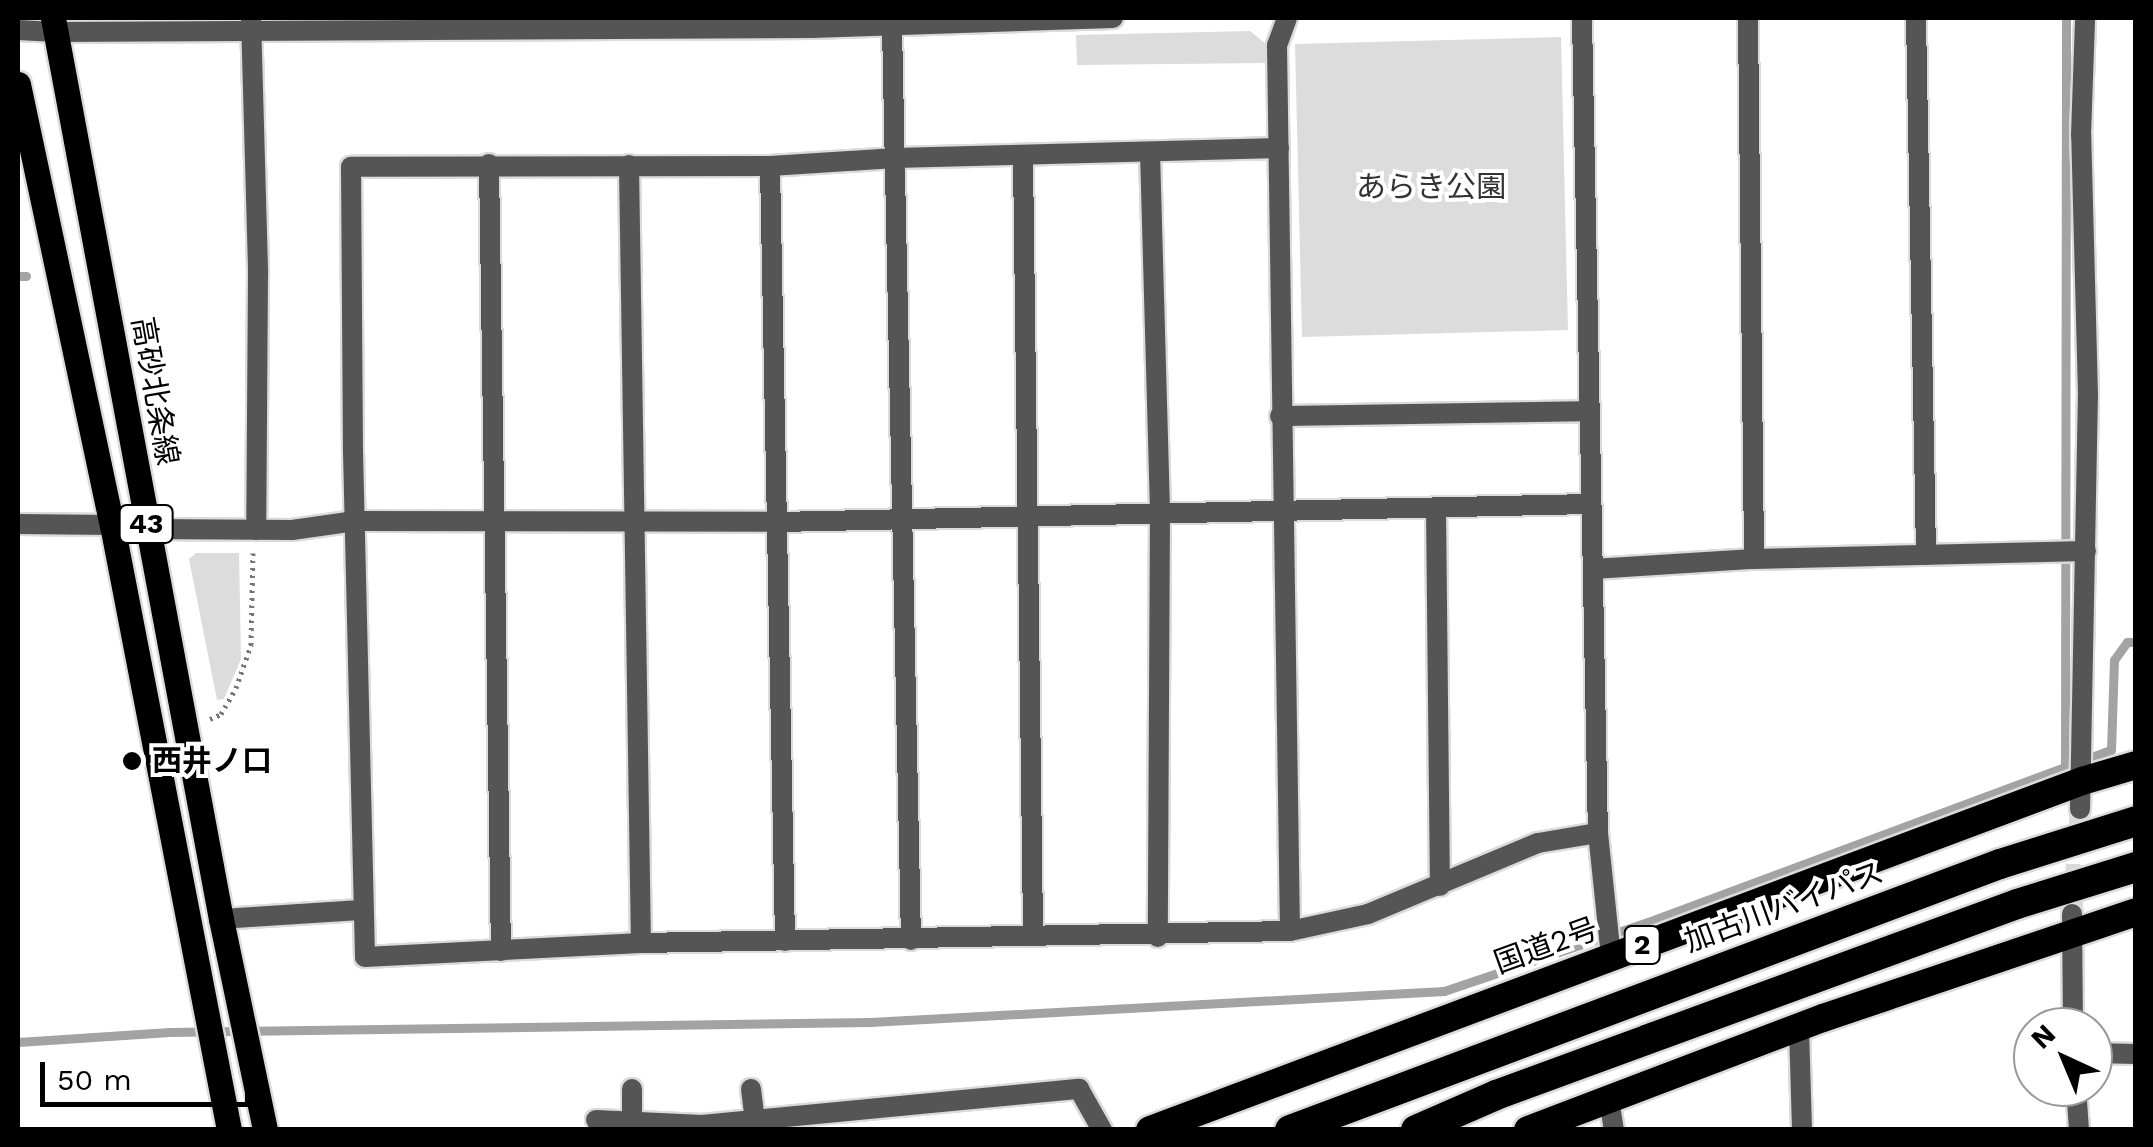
<!DOCTYPE html>
<html>
<head>
<meta charset="utf-8">
<style>
  body { margin:0 }
  #map { position:relative; width:2153px; height:1147px; overflow:hidden; background:#fff; font-family:"Work Sans","Noto Sans JP",sans-serif }
  div>[style] { position:absolute }
  .green>* { inset:0; background:#dcdcdc }
  .stream>* { height:9px; margin:-4.5px; padding:0 4.5px; transform-origin:4.5px; border-radius:4.5px; background:#a3a3a3 }
  .minor-tunnel>* { height:20px; margin-top:-10px; transform-origin:0; background:repeating-linear-gradient(90deg,#d9d9d9 0 20px,transparent 0 30px) }
  .path>* { height:5px; margin-top:-2.5px; transform-origin:0; background:repeating-linear-gradient(90deg,#777 0 2.5px,transparent 0 7.5px) }
  .roads { filter:drop-shadow(2px 0 #dbdbdb) drop-shadow(-2px 0 #dbdbdb) drop-shadow(0 2px #dbdbdb) drop-shadow(0 -2px #dbdbdb) }
  .minor>* { height:20px; margin:-10px; padding:0 10px; transform-origin:10px; border-radius:10px; background:#555 }
  .tertiary>* { height:20px; margin:-10px; padding:0 10px; transform-origin:10px; border-radius:10px; background:#555 }
  .primary>* { height:25px; margin:-12.5px; padding:0 12.5px; transform-origin:12.5px; border-radius:12.5px; background:#000 }
  .trunk>* { height:28px; margin:-14px; padding:0 14px; transform-origin:14px; border-radius:14px; background:#000 }
  .motorway>* { height:30px; margin:-15px; padding:0 15px; transform-origin:15px; border-radius:15px; background:#000 }
  .dots>* { width:28px; height:28px; translate:-50% -50%; box-sizing:border-box; border:5px solid #fff; border-radius:50% }
  span { translate:-50% -50%; white-space:nowrap; text-align:center; line-height:1.15; -webkit-text-stroke:8px #fff; paint-order:stroke }
  .shield-label span { padding:2px 8px; background:#fff; border:2px solid; border-radius:8px; -webkit-text-stroke-width:0 }
  .shield-label { font-size:28px; color:#000; font-weight:700 }
  .park-label { font-size:30px; color:#333 }
  .street-label { font-size:30px; color:#000 }
  .poi-label { font-size:30px; color:#000; font-weight:700 }
  .left { translate:0 -50%; text-align:left }
  .frame { position:absolute; inset:0; border:20px solid #000; pointer-events:none }
  .north { position:absolute; left:2013px; top:1007px; width:100px; height:100px; box-sizing:border-box; background:#fff; border:2px solid #999; border-radius:50%; rotate:316deg; font-size:28px; font-weight:700; line-height:40px; text-align:center; color:#000 }
  .north::after { content:''; display:block; margin:auto; width:35px; height:45px; background:#000; clip-path:polygon(50% 0,100% 100%,50% 72%,0 100%) }
  .scale { position:absolute; left:40px; top:1062px; width:210px; height:45px; box-sizing:border-box; border:5px solid #000; border-top:0; padding-left:12px; font-size:30px; line-height:35px; white-space:nowrap; color:#000; -webkit-text-stroke:8px #fff; paint-order:stroke }
</style>
</head>
<body>
<div id="map">
  <div class="green">
    <div style="clip-path:polygon(1250px 31px,1266px 44px,1266px 63px,1077px 65px,1076px 35px)"></div>
    <div style="clip-path:polygon(1561px 37px,1568px 330px,1302px 337px,1295px 44px)"></div>
    <div style="clip-path:polygon(196px 553px,239px 553px,241px 659px,224px 699px,217px 700px,189px 559px)"></div>
  </div>
  <div class="stream">
    <div style="left:18px;top:276px;width:8px"></div>
    <div style="left:2065px;top:767px;width:749px;rotate:-89.92deg"></div>
    <div style="left:18px;top:1042px;width:152px;rotate:-3.8deg"></div>
    <div style="left:170px;top:1032px;width:700px;rotate:-0.82deg"></div>
    <div style="left:870px;top:1022px;width:575px;rotate:-3.09deg"></div>
    <div style="left:1444px;top:991px;width:215px;rotate:-18.7deg"></div>
    <div style="left:1648px;top:922px;width:494px;rotate:-20.4deg"></div>
    <div style="left:2111px;top:750px;width:90px;rotate:-88.1deg"></div>
    <div style="left:2114px;top:660px;width:22px;rotate:-54deg"></div>
    <div style="left:2127px;top:642px;width:9px"></div>
  </div>
  <div class="minor-tunnel">
    <div style="left:2072px;top:914px;width:105px;rotate:-85.6deg"></div>
  </div>
  <div class="path">
    <div style="left:210px;top:719px;width:12px;rotate:-24deg"></div>
    <div style="left:221px;top:714px;width:30px;rotate:-60deg"></div>
    <div style="left:236px;top:688px;width:46px;rotate:-70.8deg"></div>
    <div style="left:251px;top:645px;width:92px;rotate:-88.8deg"></div>
  </div>
  <div class="roads">
    <div class="minor">
      <div style="left:1287px;top:18px;width:29px;rotate:110deg"></div>
      <div style="left:1277px;top:45px;width:886px;rotate:89.16deg"></div>
      <div style="left:1582px;top:18px;width:815px;rotate:88.88deg"></div>
      <div style="left:1598px;top:833px;width:125px;rotate:84deg"></div>
      <div style="left:1748px;top:18px;width:541px;rotate:89.36deg"></div>
      <div style="left:1916px;top:18px;width:537px;rotate:88.93deg"></div>
      <div style="left:892px;top:26px;width:914px;rotate:88.81deg"></div>
      <div style="left:56px;top:32px;width:756px;rotate:-0.3deg"></div>
      <div style="left:812px;top:28px;width:301px;rotate:-1.9deg"></div>
      <div style="left:1279px;top:148px;width:384px;rotate:178.5deg"></div>
      <div style="left:895px;top:158px;width:125px;rotate:176.3deg"></div>
      <div style="left:770px;top:166px;width:419px;rotate:179.9deg"></div>
      <div style="left:351px;top:167px;width:284px;rotate:89.6deg"></div>
      <div style="left:353px;top:451px;width:506px;rotate:88.64deg"></div>
      <div style="left:365px;top:957px;width:276px;rotate:-2.9deg"></div>
      <div style="left:641px;top:943px;width:649px;rotate:-1.06deg"></div>
      <div style="left:1290px;top:931px;width:80px;rotate:-12.3deg"></div>
      <div style="left:1368px;top:914px;width:184px;rotate:-22.7deg"></div>
      <div style="left:1538px;top:843px;width:61px;rotate:-9.5deg"></div>
      <div style="left:1150px;top:152px;width:358px;rotate:88.4deg"></div>
      <div style="left:1160px;top:510px;width:427px;rotate:90.3deg"></div>
      <div style="left:1023px;top:157px;width:779px;rotate:89.26deg"></div>
      <div style="left:489px;top:164px;width:787px;rotate:89.13deg"></div>
      <div style="left:629px;top:165px;width:778px;rotate:89.12deg"></div>
      <div style="left:770px;top:166px;width:775px;rotate:88.89deg"></div>
      <div style="left:1280px;top:416px;width:308px;rotate:-0.9deg"></div>
      <div style="left:1436px;top:509px;width:377px;rotate:89.4deg"></div>
      <div style="left:18px;top:524px;width:94px;rotate:0.6deg"></div>
      <div style="left:147px;top:529px;width:145px;rotate:0.4deg"></div>
      <div style="left:292px;top:530px;width:64px;rotate:-8.1deg"></div>
      <div style="left:1593px;top:569px;width:161px;rotate:-3.6deg"></div>
      <div style="left:1754px;top:559px;width:332px;rotate:-1.4deg"></div>
      <div style="left:2080px;top:809px;width:414px;rotate:-88.9deg"></div>
      <div style="left:2088px;top:395px;width:260px;rotate:-91.5deg"></div>
      <div style="left:2081px;top:135px;width:117px;rotate:-88deg"></div>
      <div style="left:2072px;top:914px;width:113px;rotate:89.5deg"></div>
      <div style="left:221px;top:919px;width:141px;rotate:-3.7deg"></div>
      <div style="left:1799px;top:1028px;width:102px;rotate:88.3deg"></div>
      <div style="left:2093px;top:1053px;width:43px;rotate:1.3deg"></div>
      <div style="left:2076px;top:1087px;width:43px;rotate:86deg"></div>
      <div style="left:632px;top:1089px;width:33px;rotate:90deg"></div>
      <div style="left:751px;top:1089px;width:31px;rotate:83deg"></div>
      <div style="left:1609px;top:1099px;width:31px;rotate:81deg"></div>
      <div style="left:596px;top:1120px;width:106px;rotate:2.7deg"></div>
      <div style="left:702px;top:1125px;width:379px;rotate:-5.5deg"></div>
      <div style="left:1079px;top:1089px;width:47px;rotate:60.7deg"></div>
    </div>
    <div class="tertiary">
      <div style="left:251px;top:18px;width:256px;rotate:88.4deg"></div>
      <div style="left:258px;top:274px;width:256px;rotate:90.4deg"></div>
      <div style="left:18px;top:30px;width:38px;rotate:3deg"></div>
      <div style="left:355px;top:521px;width:423px;rotate:0.1deg"></div>
      <div style="left:778px;top:522px;width:812px;rotate:-1.27deg"></div>
    </div>
    <div class="primary">
      <div style="left:53px;top:18px;width:917px;rotate:79.44deg"></div>
      <div style="left:221px;top:919px;width:216px;rotate:78.2deg"></div>
      <div style="left:18px;top:84px;width:451px;rotate:78deg"></div>
      <div style="left:112px;top:525px;width:616px;rotate:79.05deg"></div>
    </div>
    <div class="trunk">
      <div style="left:1150px;top:1130px;width:995px;rotate:-20.53deg"></div>
      <div style="left:2082px;top:781px;width:56px;rotate:-16.5deg"></div>
      <div style="left:1528px;top:1130px;width:316px;rotate:-20.8deg"></div>
      <div style="left:1823px;top:1018px;width:330px;rotate:-18.7deg"></div>
    </div>
    <div class="motorway">
      <div style="left:1290px;top:1130px;width:758px;rotate:-20.54deg"></div>
      <div style="left:2000px;top:864px;width:143px;rotate:-17.5deg"></div>
      <div style="left:1416px;top:1130px;width:87px;rotate:-23.6deg"></div>
      <div style="left:1496px;top:1095px;width:555px;rotate:-20.13deg"></div>
      <div style="left:2017px;top:904px;width:125px;rotate:-17.3deg"></div>
    </div>
  </div>
  <div class="dots">
    <div style="left:132px;top:761px;background:#000"></div>
  </div>
  <div class="shield-label">
    <span style="left:146px;top:524px">43</span>
    <span style="left:1642px;top:945px">2</span>
  </div>
  <div class="park-label">
    <span style="left:1431px;top:187px">あらき公園</span>
  </div>
  <div class="street-label">
    <span style="left:155px;top:391px;rotate:80deg">高砂北条線</span>
    <span style="left:1784px;top:907px;rotate:-20deg">加古川バイパス</span>
    <span style="left:1546px;top:946px;rotate:-20deg">国道2号</span>
  </div>
  <div class="poi-label">
    <span class="left" style="left:152px;top:761px">西井ノ口</span>
  </div>
  <div class="frame"></div>
  <div class="north">N</div>
  <div class="scale">50 m</div>
</div>
</body>
</html>
